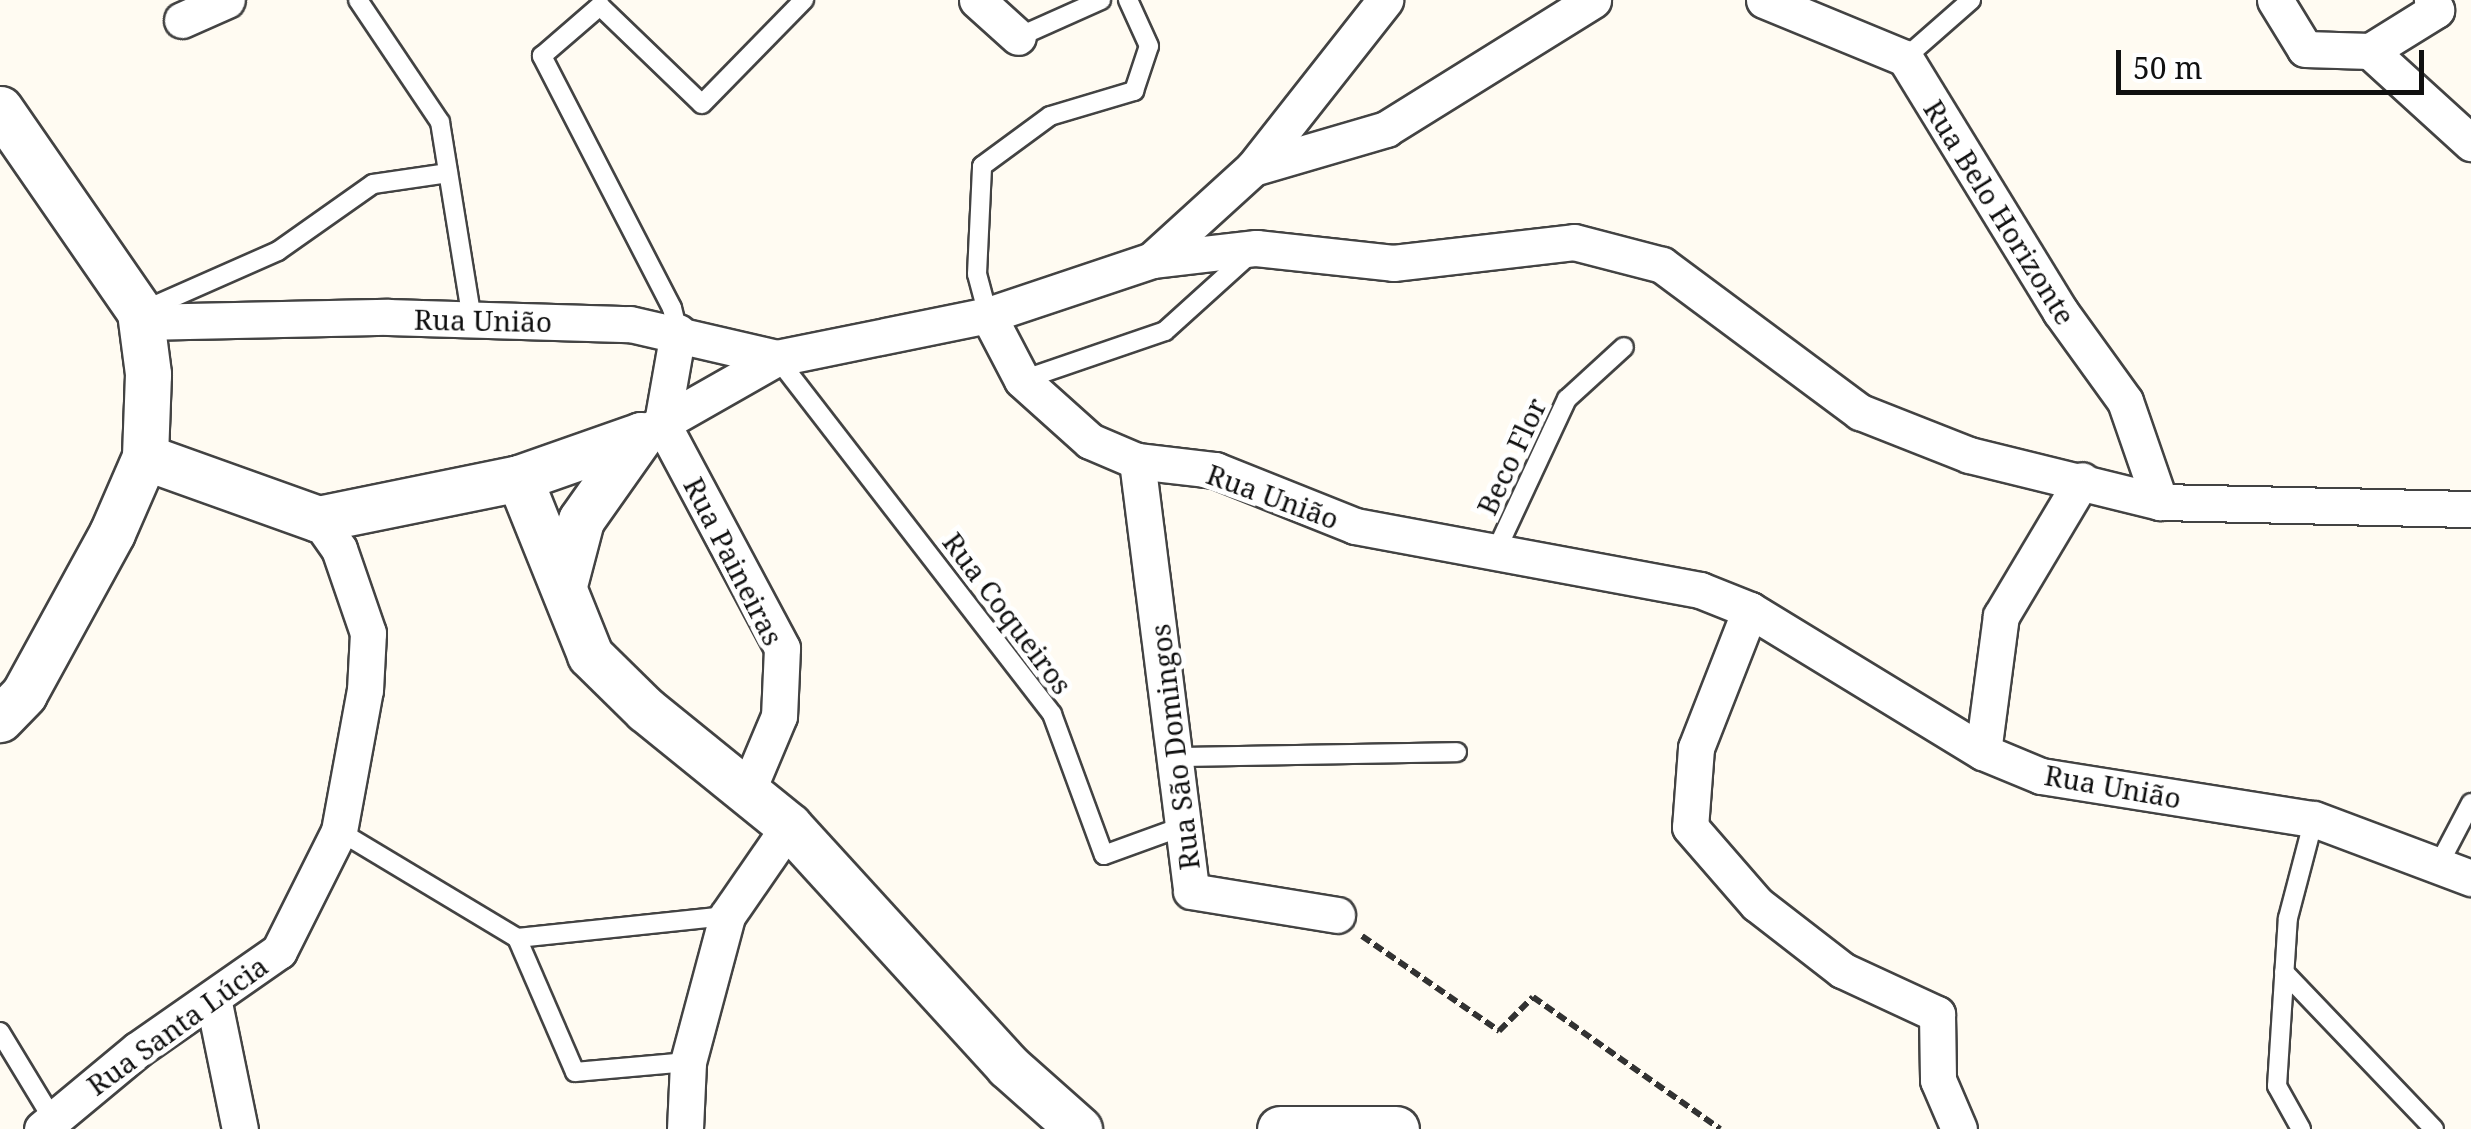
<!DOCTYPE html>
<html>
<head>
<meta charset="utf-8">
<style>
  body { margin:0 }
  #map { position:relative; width:2471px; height:1129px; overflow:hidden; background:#fffbf2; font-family:"Noto Serif",serif }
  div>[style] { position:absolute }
  .path>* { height:6px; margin-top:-3px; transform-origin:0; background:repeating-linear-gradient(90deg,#323232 0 10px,transparent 0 15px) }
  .roads { filter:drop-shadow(2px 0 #434343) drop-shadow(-2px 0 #434343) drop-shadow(0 2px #434343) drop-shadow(0 -2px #434343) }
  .service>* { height:18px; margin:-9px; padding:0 9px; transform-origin:9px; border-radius:9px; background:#fff }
  .minor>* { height:35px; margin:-17.5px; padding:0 17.5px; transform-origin:17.5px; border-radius:17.5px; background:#fff }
  .tertiary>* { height:45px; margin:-22.5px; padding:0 22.5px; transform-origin:22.5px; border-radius:22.5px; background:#fff }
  span { translate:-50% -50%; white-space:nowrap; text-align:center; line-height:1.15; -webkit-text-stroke:10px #fff; paint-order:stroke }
  .street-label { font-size:28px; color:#101010 }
  .scale { position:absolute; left:2116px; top:50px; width:308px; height:45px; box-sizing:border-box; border:5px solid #101010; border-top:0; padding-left:12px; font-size:30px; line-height:35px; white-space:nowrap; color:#101010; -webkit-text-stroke:8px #fff; paint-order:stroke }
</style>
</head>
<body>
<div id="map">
  <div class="path">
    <div style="left:1362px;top:936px;width:167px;rotate:34.7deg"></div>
    <div style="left:1499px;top:1031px;width:48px;rotate:-45deg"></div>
    <div style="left:1533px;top:997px;width:229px;rotate:35.2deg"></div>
  </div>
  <div class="roads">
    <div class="service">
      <div style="left:358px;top:0;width:147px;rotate:56.1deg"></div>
      <div style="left:440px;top:122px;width:200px;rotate:80.8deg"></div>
      <div style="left:1018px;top:37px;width:91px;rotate:-24deg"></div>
      <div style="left:1905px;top:58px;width:88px;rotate:-41.3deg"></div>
      <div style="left:140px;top:312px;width:151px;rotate:-23.8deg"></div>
      <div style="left:278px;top:251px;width:116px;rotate:-35.2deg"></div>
      <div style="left:373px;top:184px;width:76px;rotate:-8.3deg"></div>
      <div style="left:988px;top:315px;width:42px;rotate:-105deg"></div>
      <div style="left:977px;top:274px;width:108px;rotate:-87.3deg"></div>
      <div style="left:982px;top:166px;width:84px;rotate:-36.3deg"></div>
      <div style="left:1050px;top:116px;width:88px;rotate:-16.6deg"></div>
      <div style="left:1134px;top:91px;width:47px;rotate:-71.6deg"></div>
      <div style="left:1149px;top:46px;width:51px;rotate:-114.5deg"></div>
      <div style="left:678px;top:332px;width:25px;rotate:-104deg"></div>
      <div style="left:672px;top:308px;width:284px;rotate:-117.3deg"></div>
      <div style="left:542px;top:56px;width:77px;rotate:-40.8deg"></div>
      <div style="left:600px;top:6px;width:141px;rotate:43.9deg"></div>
      <div style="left:702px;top:104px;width:146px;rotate:-45.6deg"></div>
      <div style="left:777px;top:358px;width:450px;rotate:52.3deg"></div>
      <div style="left:1052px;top:714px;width:150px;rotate:69.8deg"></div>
      <div style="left:1104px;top:855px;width:85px;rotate:-19.9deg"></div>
      <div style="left:1022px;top:380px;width:151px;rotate:-18.9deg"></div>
      <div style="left:1165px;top:331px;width:113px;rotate:-42.1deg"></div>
      <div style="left:1496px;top:551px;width:168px;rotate:-65deg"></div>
      <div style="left:1567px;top:399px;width:77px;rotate:-42.4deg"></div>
      <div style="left:1177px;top:757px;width:280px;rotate:-1deg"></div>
      <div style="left:339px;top:831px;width:208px;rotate:31deg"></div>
      <div style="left:517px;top:938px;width:211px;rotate:-6deg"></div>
      <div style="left:2439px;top:864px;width:69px;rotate:-62.3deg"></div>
      <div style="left:517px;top:938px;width:146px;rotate:66.6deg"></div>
      <div style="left:575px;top:1072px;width:113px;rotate:-5.1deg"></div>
      <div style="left:2284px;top:972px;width:217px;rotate:46.3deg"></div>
      <div style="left:0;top:1032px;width:100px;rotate:58.8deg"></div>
      <div style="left:2301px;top:1129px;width:49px;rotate:-119.2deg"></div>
      <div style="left:2277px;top:1086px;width:168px;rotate:-86.3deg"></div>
      <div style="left:2288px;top:918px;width:102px;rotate:-75.3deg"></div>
    </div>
    <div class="minor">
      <div style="left:977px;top:0;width:55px;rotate:42.1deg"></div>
      <div style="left:1764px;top:0;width:152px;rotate:22.4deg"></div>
      <div style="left:1905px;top:58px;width:297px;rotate:58.5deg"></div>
      <div style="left:2060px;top:311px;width:111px;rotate:54.2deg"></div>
      <div style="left:2125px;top:401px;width:107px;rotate:70.9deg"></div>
      <div style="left:2275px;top:0;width:57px;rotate:58.5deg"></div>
      <div style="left:2305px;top:49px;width:65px;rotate:1.8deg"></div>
      <div style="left:182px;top:20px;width:49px;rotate:-24deg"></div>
      <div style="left:2370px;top:51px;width:137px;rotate:42.3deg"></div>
      <div style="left:2370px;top:51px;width:78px;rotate:-31.8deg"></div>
      <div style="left:2436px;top:10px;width:11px;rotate:-112deg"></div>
      <div style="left:1253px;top:168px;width:139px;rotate:-16.3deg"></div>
      <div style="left:1386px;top:129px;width:244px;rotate:-31.9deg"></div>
      <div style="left:1152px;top:260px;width:105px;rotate:-6.6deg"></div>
      <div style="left:1256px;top:248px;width:138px;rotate:6.2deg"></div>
      <div style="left:1393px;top:263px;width:182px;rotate:-6.6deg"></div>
      <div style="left:1574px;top:242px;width:91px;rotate:14.6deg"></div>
      <div style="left:1662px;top:265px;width:247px;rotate:36.6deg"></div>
      <div style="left:1860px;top:412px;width:117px;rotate:21.5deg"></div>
      <div style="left:1969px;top:455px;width:197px;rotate:13.8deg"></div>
      <div style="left:2160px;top:502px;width:311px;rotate:1.3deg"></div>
      <div style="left:988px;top:315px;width:173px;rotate:-18.5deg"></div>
      <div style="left:1152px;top:260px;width:137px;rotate:-42.3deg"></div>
      <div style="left:1253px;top:168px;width:214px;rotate:-51.8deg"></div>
      <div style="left:141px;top:322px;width:247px;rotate:-1.2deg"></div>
      <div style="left:388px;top:317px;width:242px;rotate:1.7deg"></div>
      <div style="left:630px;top:324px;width:151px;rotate:13deg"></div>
      <div style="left:777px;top:358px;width:215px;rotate:-11.5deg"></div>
      <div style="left:988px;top:315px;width:73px;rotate:62.4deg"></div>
      <div style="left:1022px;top:380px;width:91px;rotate:41.9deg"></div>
      <div style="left:1090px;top:441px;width:51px;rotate:23.1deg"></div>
      <div style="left:1137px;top:461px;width:79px;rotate:6.6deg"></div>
      <div style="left:1215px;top:470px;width:151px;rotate:21.8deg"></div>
      <div style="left:1355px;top:526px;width:351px;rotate:10.5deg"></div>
      <div style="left:1700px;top:590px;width:54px;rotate:21.8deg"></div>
      <div style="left:1750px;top:610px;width:273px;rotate:31.4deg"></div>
      <div style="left:1983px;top:752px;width:63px;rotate:22.5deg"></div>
      <div style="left:2041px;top:776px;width:276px;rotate:9deg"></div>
      <div style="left:2314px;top:819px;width:168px;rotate:20.6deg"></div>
      <div style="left:678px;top:332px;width:92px;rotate:100deg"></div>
      <div style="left:662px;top:423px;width:255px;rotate:61.9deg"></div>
      <div style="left:782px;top:648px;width:68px;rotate:92.5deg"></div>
      <div style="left:779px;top:716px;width:82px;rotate:112.8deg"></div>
      <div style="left:650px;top:430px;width:146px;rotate:-29.6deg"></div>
      <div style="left:1137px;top:461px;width:433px;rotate:82.8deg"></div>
      <div style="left:1191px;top:891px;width:148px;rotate:9.3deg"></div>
      <div style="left:1750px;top:610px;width:148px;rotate:111.4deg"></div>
      <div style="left:1696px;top:748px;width:79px;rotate:94.3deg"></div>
      <div style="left:1690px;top:827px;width:102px;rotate:49deg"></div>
      <div style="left:1757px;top:904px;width:108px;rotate:37.8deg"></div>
      <div style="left:1842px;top:970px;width:105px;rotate:24.9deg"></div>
      <div style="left:1937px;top:1014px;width:66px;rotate:89.1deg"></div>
      <div style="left:1938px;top:1080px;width:53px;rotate:66.8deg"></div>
      <div style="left:1983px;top:752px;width:137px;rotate:-82.5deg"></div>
      <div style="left:2001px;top:616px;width:158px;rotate:-59.2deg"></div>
      <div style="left:213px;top:998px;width:134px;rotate:78.4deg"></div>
      <div style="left:42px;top:1129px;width:124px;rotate:-39.7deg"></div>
      <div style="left:137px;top:1050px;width:173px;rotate:-34.9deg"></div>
      <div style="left:279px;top:951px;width:134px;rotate:-63.4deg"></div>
      <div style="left:339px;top:831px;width:143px;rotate:-79.6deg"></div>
      <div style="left:365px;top:690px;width:57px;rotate:-87deg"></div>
      <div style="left:368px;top:633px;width:89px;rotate:-109deg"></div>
      <div style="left:339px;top:549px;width:37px;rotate:-125deg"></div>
      <div style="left:685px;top:1129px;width:67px;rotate:-87.4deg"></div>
      <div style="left:688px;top:1062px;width:151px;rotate:-75deg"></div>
      <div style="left:727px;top:916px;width:109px;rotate:-55.4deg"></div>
    </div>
    <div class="tertiary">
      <div style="left:0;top:109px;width:247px;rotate:55.4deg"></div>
      <div style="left:140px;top:312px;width:63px;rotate:82.6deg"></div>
      <div style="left:148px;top:374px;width:83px;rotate:92.1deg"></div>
      <div style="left:145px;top:457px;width:83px;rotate:113.5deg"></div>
      <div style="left:112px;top:533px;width:183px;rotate:118.7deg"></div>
      <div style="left:24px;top:694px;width:35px;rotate:134deg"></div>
      <div style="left:145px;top:457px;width:184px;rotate:19.7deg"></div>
      <div style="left:318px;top:519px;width:205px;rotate:-11.5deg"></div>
      <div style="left:519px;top:478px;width:129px;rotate:-19.4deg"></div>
      <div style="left:519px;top:478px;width:191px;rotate:68.1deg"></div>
      <div style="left:590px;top:655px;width:78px;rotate:44.5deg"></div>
      <div style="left:646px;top:710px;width:184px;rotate:39deg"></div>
      <div style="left:789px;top:826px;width:325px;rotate:47.6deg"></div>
      <div style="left:1008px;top:1066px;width:95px;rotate:41.6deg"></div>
      <div style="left:564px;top:585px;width:67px;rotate:-75.3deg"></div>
      <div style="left:581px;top:520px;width:104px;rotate:-54.8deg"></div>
      <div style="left:1280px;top:1129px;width:116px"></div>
    </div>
  </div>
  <div class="street-label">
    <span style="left:2000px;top:212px;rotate:58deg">Rua Belo Horizonte</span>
    <span style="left:483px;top:320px;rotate:1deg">Rua União</span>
    <span style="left:1511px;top:456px;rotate:-65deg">Beco Flor</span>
    <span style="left:1273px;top:496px;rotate:20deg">Rua União</span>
    <span style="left:734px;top:561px;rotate:63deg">Rua Paineiras</span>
    <span style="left:1008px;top:613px;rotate:53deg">Rua Coqueiros</span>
    <span style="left:1174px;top:747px;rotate:-97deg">Rua São Domingos</span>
    <span style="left:2113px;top:786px;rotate:10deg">Rua União</span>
    <span style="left:177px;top:1025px;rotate:-36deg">Rua Santa Lúcia</span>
  </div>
  <div class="scale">50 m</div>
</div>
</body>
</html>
